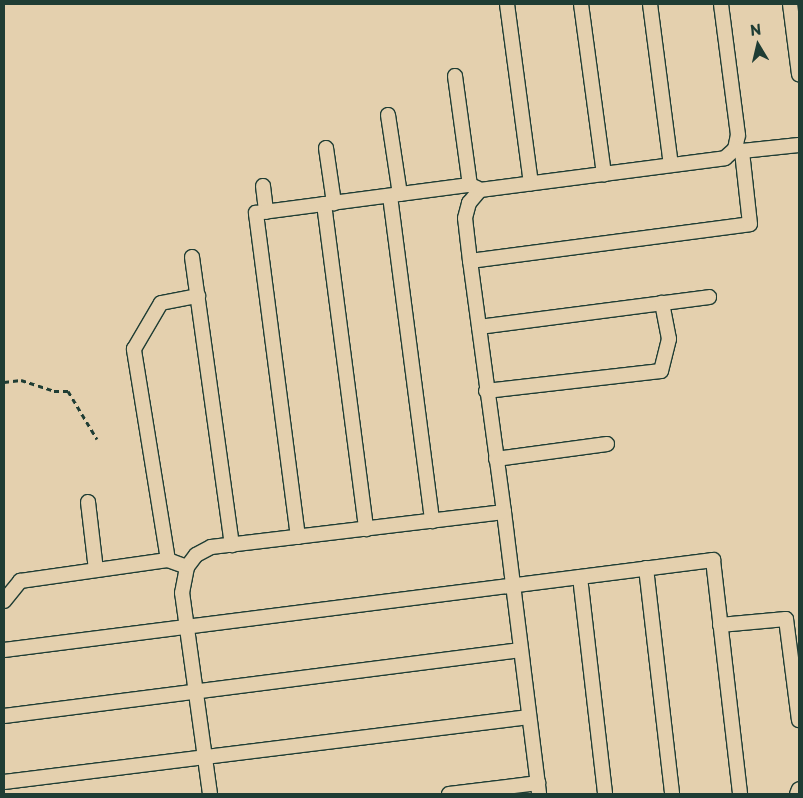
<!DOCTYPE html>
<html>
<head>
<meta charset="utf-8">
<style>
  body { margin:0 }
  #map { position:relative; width:803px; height:798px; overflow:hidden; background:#e4d0ae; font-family:"Playpen Sans",sans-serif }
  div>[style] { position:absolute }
  .path>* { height:3px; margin-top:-1.5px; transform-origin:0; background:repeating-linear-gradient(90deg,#1f3d34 0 5px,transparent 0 9px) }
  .roads { filter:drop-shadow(1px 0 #1f3d34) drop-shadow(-1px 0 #1f3d34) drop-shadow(0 1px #1f3d34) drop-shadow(0 -1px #1f3d34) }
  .minor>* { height:14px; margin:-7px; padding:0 7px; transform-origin:7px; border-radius:7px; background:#e4d0ae }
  span { translate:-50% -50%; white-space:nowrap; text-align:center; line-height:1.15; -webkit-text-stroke:4.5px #e4d0ae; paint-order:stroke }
  .frame { position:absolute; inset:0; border:5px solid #1f3d34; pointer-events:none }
  .north { position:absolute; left:733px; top:20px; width:50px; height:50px; -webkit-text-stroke:4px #e4d0ae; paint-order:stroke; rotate:351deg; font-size:14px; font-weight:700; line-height:20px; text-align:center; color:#1f3d34 }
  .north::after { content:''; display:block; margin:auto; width:18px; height:22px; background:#1f3d34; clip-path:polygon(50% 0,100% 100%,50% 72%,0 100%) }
</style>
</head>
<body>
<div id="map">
  <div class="path">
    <div style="left:4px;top:382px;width:17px;rotate:-7deg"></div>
    <div style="left:21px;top:380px;width:35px;rotate:18deg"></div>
    <div style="left:54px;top:391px;width:14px"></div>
    <div style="left:68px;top:391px;width:56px;rotate:58.9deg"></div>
  </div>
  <div class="roads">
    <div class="minor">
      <div style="left:507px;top:4px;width:181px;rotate:82.4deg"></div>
      <div style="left:581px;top:4px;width:172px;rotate:82.3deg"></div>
      <div style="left:650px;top:4px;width:162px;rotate:82.6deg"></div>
      <div style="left:790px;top:4px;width:71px;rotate:82.7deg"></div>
      <div style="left:455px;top:76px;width:110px;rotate:82.2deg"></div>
      <div style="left:470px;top:185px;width:8px;rotate:23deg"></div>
      <div style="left:388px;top:115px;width:80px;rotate:81.4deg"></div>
      <div style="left:326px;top:148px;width:56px;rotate:81.7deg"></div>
      <div style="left:742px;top:151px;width:57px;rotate:-6deg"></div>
      <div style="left:263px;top:186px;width:26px;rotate:83deg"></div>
      <div style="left:390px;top:196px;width:328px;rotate:82.6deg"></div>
      <div style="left:324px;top:204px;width:328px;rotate:82.6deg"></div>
      <div style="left:192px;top:257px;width:291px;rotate:82.1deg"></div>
      <div style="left:470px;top:261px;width:282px;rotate:-7.5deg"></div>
      <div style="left:750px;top:224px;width:73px;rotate:-96.3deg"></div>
      <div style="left:742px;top:151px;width:7px;rotate:-164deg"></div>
      <div style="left:479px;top:327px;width:232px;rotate:-7.4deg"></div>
      <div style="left:486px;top:391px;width:176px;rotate:-6.5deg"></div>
      <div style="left:661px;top:371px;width:33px;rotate:-76deg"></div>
      <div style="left:669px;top:339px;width:37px;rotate:-101deg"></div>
      <div style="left:496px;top:459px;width:112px;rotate:-7.7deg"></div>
      <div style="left:88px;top:502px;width:68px;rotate:83.3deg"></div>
      <div style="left:504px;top:512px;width:284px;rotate:82.9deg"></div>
      <div style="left:298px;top:537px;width:327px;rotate:-97.4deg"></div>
      <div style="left:256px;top:213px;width:216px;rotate:-7.5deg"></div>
      <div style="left:187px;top:567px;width:20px;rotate:-160deg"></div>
      <div style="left:168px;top:560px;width:214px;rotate:-99.2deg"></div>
      <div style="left:134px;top:349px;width:53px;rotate:-59.6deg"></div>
      <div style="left:161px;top:303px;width:38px;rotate:-11deg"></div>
      <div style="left:646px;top:568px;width:227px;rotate:83.4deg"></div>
      <div style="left:580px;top:577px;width:218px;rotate:83.4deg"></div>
      <div style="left:4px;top:601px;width:26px;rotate:-51deg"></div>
      <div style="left:20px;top:581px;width:149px;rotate:-8.1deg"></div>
      <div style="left:720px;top:625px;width:66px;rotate:-5.2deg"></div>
      <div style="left:786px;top:619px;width:102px;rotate:82.7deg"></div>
      <div style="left:4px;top:650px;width:715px;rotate:-7.23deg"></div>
      <div style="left:713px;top:560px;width:236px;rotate:83.4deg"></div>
      <div style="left:4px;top:716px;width:521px;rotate:-7.28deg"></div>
      <div style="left:4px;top:782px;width:529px;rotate:-7.06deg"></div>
      <div style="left:210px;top:794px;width:203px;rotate:-97.9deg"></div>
      <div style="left:182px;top:593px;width:26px;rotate:-79deg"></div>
      <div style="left:187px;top:567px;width:15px;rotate:-53deg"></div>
      <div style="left:196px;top:555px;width:17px;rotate:-28deg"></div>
      <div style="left:211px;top:547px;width:295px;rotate:-6.8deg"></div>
      <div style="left:504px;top:512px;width:253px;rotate:-97.7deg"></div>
      <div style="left:470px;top:261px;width:43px;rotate:-96.6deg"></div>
      <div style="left:465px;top:218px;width:16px;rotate:-75deg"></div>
      <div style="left:469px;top:203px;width:17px;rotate:-50deg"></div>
      <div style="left:480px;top:190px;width:247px;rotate:-7.4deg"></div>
      <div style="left:725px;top:158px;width:13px;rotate:-42deg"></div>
      <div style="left:735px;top:149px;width:14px;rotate:-78deg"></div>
      <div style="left:738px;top:135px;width:132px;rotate:-97.4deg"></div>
      <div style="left:449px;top:794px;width:90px;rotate:-7deg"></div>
      <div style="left:797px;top:794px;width:5px;rotate:-68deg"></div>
    </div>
  </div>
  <div class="frame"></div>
  <div class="north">N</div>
</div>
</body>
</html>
